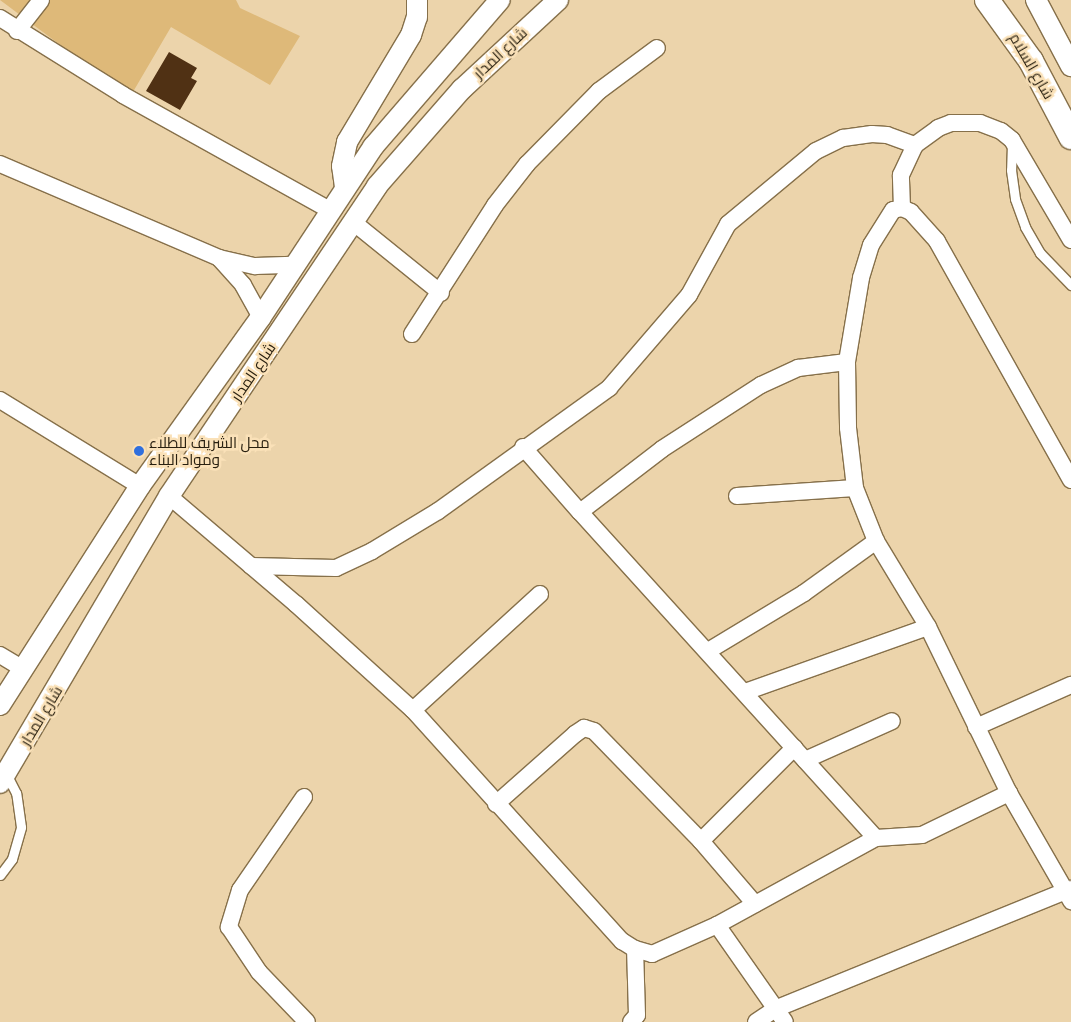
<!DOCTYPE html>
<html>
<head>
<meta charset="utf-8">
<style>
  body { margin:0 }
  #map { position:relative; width:1071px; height:1022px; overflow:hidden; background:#ecd4ab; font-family:"IBM Plex Serif",Cairo,serif }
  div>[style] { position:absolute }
  .green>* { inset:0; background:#deb979 }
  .building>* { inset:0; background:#503114 }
  .roads { filter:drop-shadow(1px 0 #86704a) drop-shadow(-1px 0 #86704a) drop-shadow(0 1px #86704a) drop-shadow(0 -1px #86704a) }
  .service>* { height:9px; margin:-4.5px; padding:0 4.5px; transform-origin:4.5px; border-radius:4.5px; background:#fff }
  .minor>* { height:16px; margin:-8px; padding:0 8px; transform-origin:8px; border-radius:8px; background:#fff }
  .tertiary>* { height:20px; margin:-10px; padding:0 10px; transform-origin:10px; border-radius:10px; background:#fff }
  .secondary>* { height:24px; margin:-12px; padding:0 12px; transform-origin:12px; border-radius:12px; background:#fff }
  .dots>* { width:14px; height:14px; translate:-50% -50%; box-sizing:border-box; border:2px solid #fae1b8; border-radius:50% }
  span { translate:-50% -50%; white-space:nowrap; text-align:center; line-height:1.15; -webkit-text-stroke:5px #fae1b8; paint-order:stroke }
  .street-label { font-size:15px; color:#292010 }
  .poi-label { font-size:15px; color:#292010 }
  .left { translate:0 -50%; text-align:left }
</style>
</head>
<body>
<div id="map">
  <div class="green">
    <div style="clip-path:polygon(0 0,236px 0,240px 8px,300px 36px,270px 85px,171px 27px,130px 97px)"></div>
  </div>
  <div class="building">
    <div style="clip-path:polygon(169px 52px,197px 68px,191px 78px,197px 81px,180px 110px,146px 91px)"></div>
  </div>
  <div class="roads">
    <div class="service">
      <div style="left:1012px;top:144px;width:26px;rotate:92deg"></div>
      <div style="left:1011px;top:170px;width:29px;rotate:82deg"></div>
      <div style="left:1015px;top:199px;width:30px;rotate:70deg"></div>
      <div style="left:1025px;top:227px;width:30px;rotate:60deg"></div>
      <div style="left:1040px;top:253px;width:45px;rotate:45.9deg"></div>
      <div style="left:0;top:875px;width:20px;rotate:-53deg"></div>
      <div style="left:12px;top:859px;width:33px;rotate:-74deg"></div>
      <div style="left:21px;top:827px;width:34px;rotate:-98deg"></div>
      <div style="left:16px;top:793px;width:20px;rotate:-117deg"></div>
    </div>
    <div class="minor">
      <div style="left:0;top:18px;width:145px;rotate:32deg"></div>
      <div style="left:123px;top:95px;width:237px;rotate:29.1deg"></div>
      <div style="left:17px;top:31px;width:39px;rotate:-52deg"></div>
      <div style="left:0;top:164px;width:238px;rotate:23.2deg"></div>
      <div style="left:219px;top:258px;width:37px;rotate:13deg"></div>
      <div style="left:255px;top:266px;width:38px;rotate:-2deg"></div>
      <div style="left:902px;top:208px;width:33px;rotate:-92deg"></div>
      <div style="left:901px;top:175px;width:33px;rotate:-65deg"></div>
      <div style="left:915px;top:145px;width:29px;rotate:-36deg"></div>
      <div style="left:938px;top:128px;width:14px;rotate:-21deg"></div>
      <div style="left:951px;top:123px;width:29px"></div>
      <div style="left:980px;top:123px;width:22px;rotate:21deg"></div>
      <div style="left:1001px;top:131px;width:14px;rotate:39deg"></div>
      <div style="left:1012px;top:140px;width:116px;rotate:59.5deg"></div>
      <div style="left:353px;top:222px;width:113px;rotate:38.9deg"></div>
      <div style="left:219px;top:258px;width:36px;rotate:48deg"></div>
      <div style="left:243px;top:285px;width:37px;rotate:61deg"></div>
      <div style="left:412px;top:334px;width:153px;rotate:-57.2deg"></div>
      <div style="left:495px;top:205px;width:52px;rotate:-52deg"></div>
      <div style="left:527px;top:164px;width:103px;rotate:-45.4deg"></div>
      <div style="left:599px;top:91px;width:72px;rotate:-36.6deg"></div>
      <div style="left:0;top:400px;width:164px;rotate:31.6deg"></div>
      <div style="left:523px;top:447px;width:86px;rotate:48.8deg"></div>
      <div style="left:580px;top:512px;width:103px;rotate:-37.5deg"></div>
      <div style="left:662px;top:449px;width:118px;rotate:-32.9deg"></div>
      <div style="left:761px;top:385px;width:41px;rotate:-24.7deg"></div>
      <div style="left:798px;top:368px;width:49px;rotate:-7deg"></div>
      <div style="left:1071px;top:480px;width:274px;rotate:-119.3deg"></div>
      <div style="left:937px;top:241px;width:39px;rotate:-132deg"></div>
      <div style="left:911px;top:212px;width:10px;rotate:-156deg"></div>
      <div style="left:902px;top:208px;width:9px;rotate:167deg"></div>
      <div style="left:893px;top:210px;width:41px;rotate:122.2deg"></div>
      <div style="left:871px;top:245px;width:34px;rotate:107deg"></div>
      <div style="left:861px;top:278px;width:85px;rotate:99.5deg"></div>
      <div style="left:847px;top:362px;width:66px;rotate:89.1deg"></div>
      <div style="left:848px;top:428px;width:60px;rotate:83.3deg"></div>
      <div style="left:855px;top:488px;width:57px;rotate:68.4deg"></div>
      <div style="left:876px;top:541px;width:100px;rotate:58.8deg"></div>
      <div style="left:928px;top:627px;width:185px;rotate:64deg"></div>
      <div style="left:1009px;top:793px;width:125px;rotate:60.1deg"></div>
      <div style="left:169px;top:496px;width:167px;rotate:40.4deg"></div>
      <div style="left:296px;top:604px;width:158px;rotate:42.2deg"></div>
      <div style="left:413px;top:710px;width:312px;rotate:47.9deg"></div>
      <div style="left:622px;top:941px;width:15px;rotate:32deg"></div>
      <div style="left:635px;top:949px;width:18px;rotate:16deg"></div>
      <div style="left:652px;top:954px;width:71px;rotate:-24deg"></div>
      <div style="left:717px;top:925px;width:181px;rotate:-28.7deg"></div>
      <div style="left:737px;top:496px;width:118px;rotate:-3.9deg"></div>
      <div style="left:580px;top:512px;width:440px;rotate:47.8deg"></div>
      <div style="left:876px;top:838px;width:46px;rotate:-3.7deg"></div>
      <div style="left:922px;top:835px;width:97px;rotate:-25.8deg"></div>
      <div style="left:251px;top:566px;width:85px;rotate:1.3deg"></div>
      <div style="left:336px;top:568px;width:40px;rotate:-25deg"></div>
      <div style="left:372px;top:551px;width:77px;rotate:-31.2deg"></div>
      <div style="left:438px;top:511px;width:211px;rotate:-35.7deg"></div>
      <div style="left:609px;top:388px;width:123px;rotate:-49.3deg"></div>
      <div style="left:689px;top:295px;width:81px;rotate:-61.2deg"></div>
      <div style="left:728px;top:224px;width:114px;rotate:-39.7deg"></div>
      <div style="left:816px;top:151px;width:30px;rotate:-26deg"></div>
      <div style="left:843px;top:138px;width:29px;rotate:-8deg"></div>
      <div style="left:872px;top:134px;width:15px;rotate:4deg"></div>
      <div style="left:887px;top:135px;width:30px;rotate:20deg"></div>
      <div style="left:708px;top:651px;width:112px;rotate:-31.1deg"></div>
      <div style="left:804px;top:593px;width:89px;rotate:-35.8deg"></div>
      <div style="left:0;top:655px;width:26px;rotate:31deg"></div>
      <div style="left:745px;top:692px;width:194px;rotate:-19.6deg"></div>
      <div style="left:413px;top:710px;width:172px;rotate:-42.4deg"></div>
      <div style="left:976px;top:727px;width:104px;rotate:-23.9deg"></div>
      <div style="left:805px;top:760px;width:95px;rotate:-24.1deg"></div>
      <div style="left:304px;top:797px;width:113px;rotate:124.5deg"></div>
      <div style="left:240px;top:890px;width:39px;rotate:107deg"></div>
      <div style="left:229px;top:927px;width:54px;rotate:56.3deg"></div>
      <div style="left:259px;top:972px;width:69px;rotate:46.2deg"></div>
      <div style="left:496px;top:804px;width:106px;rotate:-41.5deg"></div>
      <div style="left:575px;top:734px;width:11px;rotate:-34deg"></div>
      <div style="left:584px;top:728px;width:10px;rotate:17deg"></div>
      <div style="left:594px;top:731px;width:153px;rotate:45.8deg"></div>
      <div style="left:701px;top:841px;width:83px;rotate:49.4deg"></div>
      <div style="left:701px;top:841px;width:132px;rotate:-45deg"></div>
      <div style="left:717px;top:925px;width:118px;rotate:55deg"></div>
      <div style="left:631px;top:1022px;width:9px;rotate:-49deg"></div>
      <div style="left:637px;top:1015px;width:66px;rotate:-91.7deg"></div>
      <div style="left:756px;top:1022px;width:23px;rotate:-34deg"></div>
      <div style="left:775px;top:1009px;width:319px;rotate:-22.1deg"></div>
    </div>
    <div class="tertiary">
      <div style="left:1036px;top:0;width:75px;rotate:62.1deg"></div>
      <div style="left:345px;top:187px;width:21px;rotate:-98deg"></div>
      <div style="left:342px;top:166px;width:25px;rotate:-78deg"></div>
      <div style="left:347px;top:142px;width:125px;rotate:-59.1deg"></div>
      <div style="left:411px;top:35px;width:19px;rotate:-72deg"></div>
      <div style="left:417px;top:17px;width:17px;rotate:-90deg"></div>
      <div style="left:0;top:705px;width:260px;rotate:-57.4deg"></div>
      <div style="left:140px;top:486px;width:208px;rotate:-54.4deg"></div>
      <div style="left:261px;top:317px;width:204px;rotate:-56.6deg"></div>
      <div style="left:373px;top:147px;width:194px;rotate:-49.2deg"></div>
      <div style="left:0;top:783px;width:333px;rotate:-59.5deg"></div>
      <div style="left:169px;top:496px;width:373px;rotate:-56.1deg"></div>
      <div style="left:377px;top:186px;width:129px;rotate:-48.8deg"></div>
      <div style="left:462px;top:89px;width:131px;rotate:-42.8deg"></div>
    </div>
    <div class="secondary">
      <div style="left:987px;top:0;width:75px;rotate:54.2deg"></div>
      <div style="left:1031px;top:61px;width:86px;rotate:62.2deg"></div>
    </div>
  </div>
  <div class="dots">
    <div style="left:139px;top:451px;background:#306fdd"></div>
  </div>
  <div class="street-label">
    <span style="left:500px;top:53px;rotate:-43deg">شارع المدار</span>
    <span style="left:1032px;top:66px;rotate:60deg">شارع السلام</span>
    <span style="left:253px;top:372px;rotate:-56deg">شارع المدار</span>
    <span style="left:41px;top:716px;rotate:-59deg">شارع المدار</span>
  </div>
  <div class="poi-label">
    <span class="left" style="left:149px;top:451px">محل الشريف للطلاء<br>ومواد البناء</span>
  </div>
</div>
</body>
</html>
